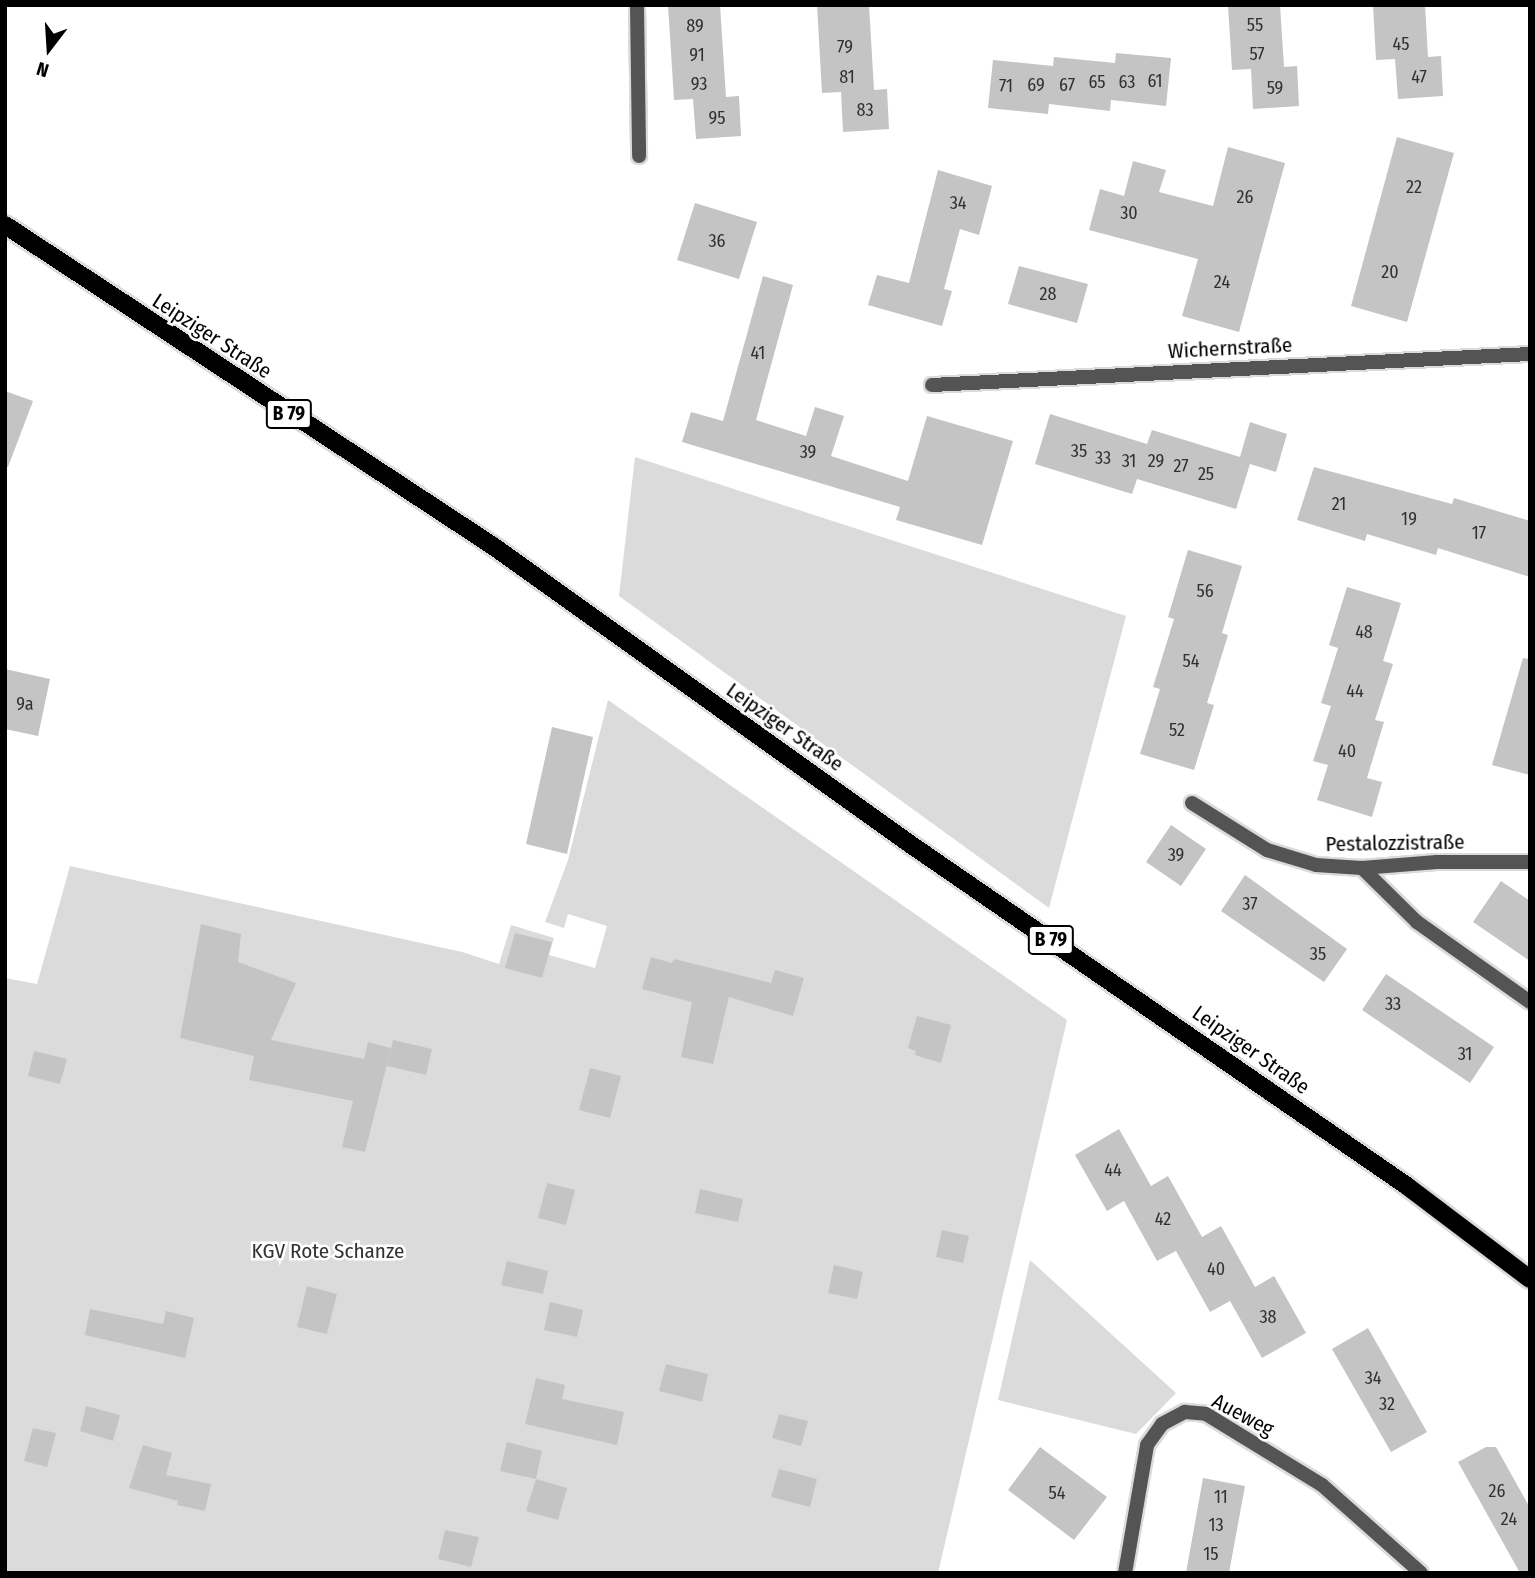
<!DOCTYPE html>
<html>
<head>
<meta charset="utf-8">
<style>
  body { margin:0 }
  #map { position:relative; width:1535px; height:1578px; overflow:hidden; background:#fff; font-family:"Fira Sans Condensed",sans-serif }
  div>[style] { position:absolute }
  .green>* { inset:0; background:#dbdbdb }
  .building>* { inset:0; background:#c4c4c4 }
  .roads { filter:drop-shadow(2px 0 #dbdbdb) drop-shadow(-2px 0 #dbdbdb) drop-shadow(0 2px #dbdbdb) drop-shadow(0 -2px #dbdbdb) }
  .minor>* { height:14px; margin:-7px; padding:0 7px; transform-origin:7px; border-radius:7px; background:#545454 }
  .primary>* { height:18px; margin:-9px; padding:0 9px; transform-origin:9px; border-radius:9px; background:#000 }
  span { translate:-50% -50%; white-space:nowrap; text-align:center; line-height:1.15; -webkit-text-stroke:5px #fff; paint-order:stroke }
  .number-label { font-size:18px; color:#313131 }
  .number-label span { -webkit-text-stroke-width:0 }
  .shield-label span { padding:2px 5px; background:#fff; border:2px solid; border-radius:5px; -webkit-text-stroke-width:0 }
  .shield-label { font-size:19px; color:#000; font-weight:700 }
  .street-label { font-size:21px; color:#000 }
  .park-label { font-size:21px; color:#323232 }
  .frame { position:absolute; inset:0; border:7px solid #000; pointer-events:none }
  .north { position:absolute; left:14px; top:14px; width:70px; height:70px; -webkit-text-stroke:5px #fff; paint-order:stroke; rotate:197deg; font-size:19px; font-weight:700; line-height:28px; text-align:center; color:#000 }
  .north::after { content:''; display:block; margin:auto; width:24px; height:32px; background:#000; clip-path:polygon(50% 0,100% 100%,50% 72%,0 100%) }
</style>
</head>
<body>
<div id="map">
  <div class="green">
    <div style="clip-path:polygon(635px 457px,1126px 616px,1049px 908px,619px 596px)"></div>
    <div style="clip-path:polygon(608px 700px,1067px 1020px,938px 1573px,5px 1573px,5px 978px,37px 984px,70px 866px,462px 952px,499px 964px,511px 925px,554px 938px,549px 955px,595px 968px,607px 926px,568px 914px,564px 928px,545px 922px,568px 860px)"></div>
    <div style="clip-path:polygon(1030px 1260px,1176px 1393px,1136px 1434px,998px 1400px)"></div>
  </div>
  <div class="building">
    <div style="clip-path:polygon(668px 5px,720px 5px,726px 97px,739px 96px,741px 136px,696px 139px,693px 99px,674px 100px)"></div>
    <div style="clip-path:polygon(817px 5px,869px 5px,874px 90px,887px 89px,889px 129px,843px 132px,841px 92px,822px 93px)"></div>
    <div style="clip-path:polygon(1228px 5px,1280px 5px,1284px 67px,1297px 66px,1299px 106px,1253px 109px,1251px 69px,1232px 70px)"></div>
    <div style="clip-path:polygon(1373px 5px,1425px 5px,1428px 57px,1441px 56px,1443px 96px,1398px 99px,1395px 59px,1376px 60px)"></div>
    <div style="clip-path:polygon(1116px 53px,1171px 58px,1166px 106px,1111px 100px,1110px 111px,1049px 104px,1048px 114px,988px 108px,993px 60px,1053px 66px,1054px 57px,1115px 63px)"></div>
    <div style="clip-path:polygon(1397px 137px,1454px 153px,1407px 322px,1351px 306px)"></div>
    <div style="clip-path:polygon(1228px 147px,1285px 163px,1239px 332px,1182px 316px,1198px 259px,1089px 230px,1100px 189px,1124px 196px,1133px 161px,1166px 170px,1159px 192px,1213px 206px)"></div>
    <div style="clip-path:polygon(938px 170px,992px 186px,979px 235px,960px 229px,944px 289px,952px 291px,942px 326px,868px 305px,877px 275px,909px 283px)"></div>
    <div style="clip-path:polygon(695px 203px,757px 222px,739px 279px,677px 260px)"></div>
    <div style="clip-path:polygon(1019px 266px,1088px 284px,1077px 323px,1008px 304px)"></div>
    <div style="clip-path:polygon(763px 276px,793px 285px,756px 420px,806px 436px,815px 407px,844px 416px,831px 456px,908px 481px,927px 416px,1013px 441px,982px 545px,896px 520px,900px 507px,682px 442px,691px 412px,723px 421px)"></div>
    <div style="clip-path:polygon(5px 391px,33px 401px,8px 467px,5px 467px)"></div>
    <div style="clip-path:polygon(1050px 414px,1147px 444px,1152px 430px,1240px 457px,1250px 422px,1287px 434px,1276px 472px,1250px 464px,1236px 509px,1137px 479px,1132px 494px,1035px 464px)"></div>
    <div style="clip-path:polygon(1314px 467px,1452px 504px,1454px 498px,1530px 521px,1530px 577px,1438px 548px,1436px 555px,1367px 534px,1365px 541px,1297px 520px)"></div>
    <div style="clip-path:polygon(1188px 550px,1242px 566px,1222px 633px,1228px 635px,1207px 703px,1214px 705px,1194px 770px,1140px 754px,1160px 689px,1153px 687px,1174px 619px,1168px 617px)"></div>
    <div style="clip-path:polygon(1347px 587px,1401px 603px,1383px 661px,1393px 664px,1375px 720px,1384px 722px,1367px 778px,1382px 782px,1372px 817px,1317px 800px,1328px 765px,1313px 761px,1331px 706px,1321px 703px,1338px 648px,1329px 645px)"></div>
    <div style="clip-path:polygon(1523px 658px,1530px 659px,1530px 775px,1492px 765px)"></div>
    <div style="clip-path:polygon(5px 669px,50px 679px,38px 736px,5px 729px)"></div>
    <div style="clip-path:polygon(552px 727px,593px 737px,567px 854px,526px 844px)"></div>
    <div style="clip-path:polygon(1171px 825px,1206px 849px,1181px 886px,1146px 862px)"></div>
    <div style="clip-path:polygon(1245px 875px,1347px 949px,1324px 982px,1221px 911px)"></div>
    <div style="clip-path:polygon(1501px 881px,1530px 901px,1530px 961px,1473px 922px)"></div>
    <div style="clip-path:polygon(201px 924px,241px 934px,238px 962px,296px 983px,271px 1040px,364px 1059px,368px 1042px,391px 1048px,365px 1152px,342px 1147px,353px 1101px,249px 1080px,254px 1056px,180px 1038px)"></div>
    <div style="clip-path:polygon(515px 933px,552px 942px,542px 978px,505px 968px)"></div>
    <div style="clip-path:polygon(651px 957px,672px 963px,674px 959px,771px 983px,775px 970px,804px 978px,793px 1016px,729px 997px,713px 1064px,681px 1057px,692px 1002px,642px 989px)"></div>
    <div style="clip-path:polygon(1386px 974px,1494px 1047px,1470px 1083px,1362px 1010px)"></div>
    <div style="clip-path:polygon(917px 1016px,951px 1025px,941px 1063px,915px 1055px,916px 1051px,908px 1048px)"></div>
    <div style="clip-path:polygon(393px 1040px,432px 1049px,426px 1075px,387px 1066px)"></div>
    <div style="clip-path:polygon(34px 1051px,67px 1059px,60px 1084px,28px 1076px)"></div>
    <div style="clip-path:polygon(590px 1068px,621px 1076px,610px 1118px,579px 1110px)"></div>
    <div style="clip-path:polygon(1119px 1129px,1151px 1186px,1168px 1176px,1202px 1237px,1221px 1226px,1255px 1287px,1274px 1276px,1306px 1333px,1262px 1358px,1230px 1301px,1210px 1312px,1176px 1251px,1157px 1261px,1124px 1201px,1107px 1211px,1075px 1155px)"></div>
    <div style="clip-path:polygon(547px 1183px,575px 1190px,566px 1225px,538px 1218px)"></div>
    <div style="clip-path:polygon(700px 1189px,743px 1199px,738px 1222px,695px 1213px)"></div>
    <div style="clip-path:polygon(942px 1230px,969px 1236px,963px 1263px,936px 1257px)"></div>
    <div style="clip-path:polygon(507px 1261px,548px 1271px,543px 1294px,501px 1285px)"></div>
    <div style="clip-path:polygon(834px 1265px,863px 1272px,857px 1299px,828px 1293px)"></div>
    <div style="clip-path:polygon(307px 1286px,337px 1294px,327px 1334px,297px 1327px)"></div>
    <div style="clip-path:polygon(550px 1302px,583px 1310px,577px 1337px,544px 1330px)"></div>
    <div style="clip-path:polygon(90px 1309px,163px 1324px,166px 1311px,194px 1318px,185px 1358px,85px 1335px)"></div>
    <div style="clip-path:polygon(1368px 1328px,1427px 1432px,1391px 1452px,1332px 1349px)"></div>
    <div style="clip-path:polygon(666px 1364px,708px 1374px,702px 1402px,659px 1391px)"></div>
    <div style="clip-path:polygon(536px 1378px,565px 1385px,562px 1399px,624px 1412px,617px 1445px,525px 1424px)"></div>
    <div style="clip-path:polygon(86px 1406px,120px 1415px,113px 1441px,80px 1431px)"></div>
    <div style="clip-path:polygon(779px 1414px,808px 1421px,801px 1446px,772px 1438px)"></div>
    <div style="clip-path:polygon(33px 1428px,56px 1433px,47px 1467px,24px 1461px)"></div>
    <div style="clip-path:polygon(507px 1442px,542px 1451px,536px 1479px,500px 1471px)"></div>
    <div style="clip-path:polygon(143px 1445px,172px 1453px,166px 1475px,211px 1484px,205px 1511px,177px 1505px,178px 1501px,129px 1488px)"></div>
    <div style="clip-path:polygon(1040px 1447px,1107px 1497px,1074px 1540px,1008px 1490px)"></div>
    <div style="clip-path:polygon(1486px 1447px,1496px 1447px,1530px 1508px,1530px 1573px,1520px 1573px,1458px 1462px)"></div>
    <div style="clip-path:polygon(779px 1469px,817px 1479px,810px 1507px,771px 1497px)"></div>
    <div style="clip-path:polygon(1203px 1478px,1245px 1486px,1229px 1573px,1186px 1573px)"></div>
    <div style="clip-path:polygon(536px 1479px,567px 1488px,558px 1520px,526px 1511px)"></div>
    <div style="clip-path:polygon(445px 1530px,479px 1537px,471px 1567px,438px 1559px)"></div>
  </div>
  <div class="roads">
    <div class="minor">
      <div style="left:637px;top:5px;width:151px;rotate:89.2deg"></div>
      <div style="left:932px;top:385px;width:599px;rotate:-2.97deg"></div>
      <div style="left:1192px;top:803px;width:89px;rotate:32.1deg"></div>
      <div style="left:1267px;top:850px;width:51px;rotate:17deg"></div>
      <div style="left:1316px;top:865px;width:46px;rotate:3.7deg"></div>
      <div style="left:1362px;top:868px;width:75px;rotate:-4.6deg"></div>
      <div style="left:1437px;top:862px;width:93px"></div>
      <div style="left:1362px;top:868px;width:77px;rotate:44.5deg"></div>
      <div style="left:1417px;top:922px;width:138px;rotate:35.3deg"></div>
      <div style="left:1125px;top:1573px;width:130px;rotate:-80.2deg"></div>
      <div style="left:1147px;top:1445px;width:26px;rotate:-54deg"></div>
      <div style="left:1162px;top:1424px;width:26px;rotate:-28deg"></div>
      <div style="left:1185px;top:1412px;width:21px;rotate:5deg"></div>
      <div style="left:1206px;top:1414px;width:136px;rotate:31.5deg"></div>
      <div style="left:1322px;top:1485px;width:132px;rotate:41.6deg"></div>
    </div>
    <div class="primary">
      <div style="left:5px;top:225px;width:584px;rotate:33.34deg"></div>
      <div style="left:493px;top:546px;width:513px;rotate:35.55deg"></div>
      <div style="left:910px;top:844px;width:603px;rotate:34.53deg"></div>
      <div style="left:1407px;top:1186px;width:154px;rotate:37.1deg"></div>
    </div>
  </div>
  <div class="number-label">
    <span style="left:1255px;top:25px">55</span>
    <span style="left:695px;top:26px">89</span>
    <span style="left:1401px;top:44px">45</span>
    <span style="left:845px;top:47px">79</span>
    <span style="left:1257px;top:54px">57</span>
    <span style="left:697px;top:55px">91</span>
    <span style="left:847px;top:77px">81</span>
    <span style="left:1419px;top:77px">47</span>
    <span style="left:1155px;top:81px">61</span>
    <span style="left:1097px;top:82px">65</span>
    <span style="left:1127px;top:82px">63</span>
    <span style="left:699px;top:84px">93</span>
    <span style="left:1036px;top:85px">69</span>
    <span style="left:1067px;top:85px">67</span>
    <span style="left:1006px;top:86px">71</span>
    <span style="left:1275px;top:88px">59</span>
    <span style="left:865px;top:110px">83</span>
    <span style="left:717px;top:118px">95</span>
    <span style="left:1414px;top:187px">22</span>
    <span style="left:1245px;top:197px">26</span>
    <span style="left:958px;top:203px">34</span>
    <span style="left:1129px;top:213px">30</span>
    <span style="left:717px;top:241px">36</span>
    <span style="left:1390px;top:272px">20</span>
    <span style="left:1222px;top:282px">24</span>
    <span style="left:1048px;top:294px">28</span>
    <span style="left:758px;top:353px">41</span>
    <span style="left:1079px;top:451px">35</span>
    <span style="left:808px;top:452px">39</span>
    <span style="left:1103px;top:458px">33</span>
    <span style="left:1129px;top:461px">31</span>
    <span style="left:1156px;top:461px">29</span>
    <span style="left:1181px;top:466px">27</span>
    <span style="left:1206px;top:474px">25</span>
    <span style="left:1339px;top:504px">21</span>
    <span style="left:1409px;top:519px">19</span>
    <span style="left:1479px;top:533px">17</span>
    <span style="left:1205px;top:591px">56</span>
    <span style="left:1364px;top:632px">48</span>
    <span style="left:1191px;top:661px">54</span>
    <span style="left:1355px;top:691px">44</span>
    <span style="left:25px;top:704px">9a</span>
    <span style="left:1177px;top:730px">52</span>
    <span style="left:1347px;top:751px">40</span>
    <span style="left:1176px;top:855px">39</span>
    <span style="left:1250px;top:904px">37</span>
    <span style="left:1318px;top:954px">35</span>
    <span style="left:1393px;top:1004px">33</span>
    <span style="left:1465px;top:1054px">31</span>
    <span style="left:1113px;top:1170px">44</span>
    <span style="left:1163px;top:1219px">42</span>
    <span style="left:1216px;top:1269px">40</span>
    <span style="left:1268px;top:1317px">38</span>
    <span style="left:1373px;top:1378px">34</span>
    <span style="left:1387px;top:1404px">32</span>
    <span style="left:1497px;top:1491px">26</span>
    <span style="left:1057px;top:1493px">54</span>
    <span style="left:1221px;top:1497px">11</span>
    <span style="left:1509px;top:1519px">24</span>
    <span style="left:1216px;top:1525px">13</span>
    <span style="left:1211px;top:1554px">15</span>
  </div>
  <div class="shield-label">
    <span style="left:289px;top:414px">B 79</span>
    <span style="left:1051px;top:940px">B 79</span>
  </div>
  <div class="street-label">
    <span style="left:212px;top:336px;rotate:33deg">Leipziger Straße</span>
    <span style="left:1230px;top:348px;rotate:-3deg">Wichernstraße</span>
    <span style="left:785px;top:727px;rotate:35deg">Leipziger Straße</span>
    <span style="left:1395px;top:843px;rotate:-1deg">Pestalozzistraße</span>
    <span style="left:1251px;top:1050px;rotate:35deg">Leipziger Straße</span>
    <span style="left:1243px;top:1415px;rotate:28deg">Aueweg</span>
  </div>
  <div class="park-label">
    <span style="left:328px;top:1251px">KGV Rote Schanze</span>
  </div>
  <div class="frame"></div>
  <div class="north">N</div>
</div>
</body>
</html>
